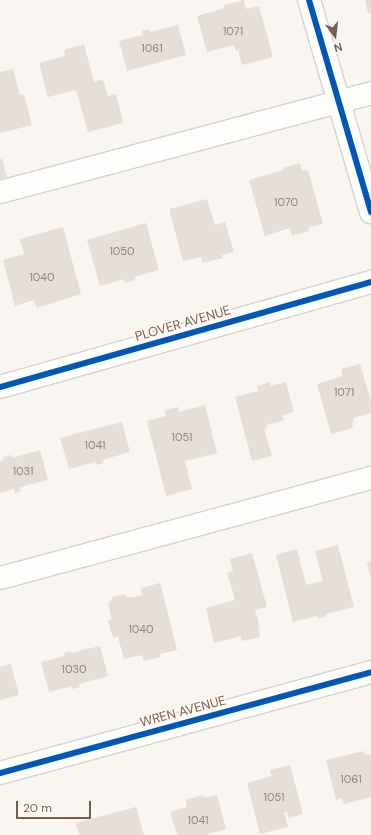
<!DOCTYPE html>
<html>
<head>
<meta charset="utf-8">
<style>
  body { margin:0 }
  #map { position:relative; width:371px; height:835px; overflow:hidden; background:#f9f5f0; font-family:"DM Sans",sans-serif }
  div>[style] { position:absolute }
  .building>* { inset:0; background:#e6ded7 }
  .roads { filter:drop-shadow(1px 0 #d7d1cb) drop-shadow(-1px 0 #d7d1cb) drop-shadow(0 1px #d7d1cb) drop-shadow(0 -1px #d7d1cb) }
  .minor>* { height:22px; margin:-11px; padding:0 11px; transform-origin:11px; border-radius:11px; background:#fefefd }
  .cycleway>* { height:6px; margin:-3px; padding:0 3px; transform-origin:3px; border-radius:3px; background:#0057b8 }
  span { translate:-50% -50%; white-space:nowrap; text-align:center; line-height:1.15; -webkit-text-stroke:3.5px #fffaf3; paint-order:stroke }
  .number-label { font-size:11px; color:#977e72 }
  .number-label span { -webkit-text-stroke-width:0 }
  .street-label { font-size:13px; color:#7a5c4d }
  .north { position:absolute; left:315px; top:16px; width:40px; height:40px; -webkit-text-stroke:3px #fffaf3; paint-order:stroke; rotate:165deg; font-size:11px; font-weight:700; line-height:16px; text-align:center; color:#7a5c4d }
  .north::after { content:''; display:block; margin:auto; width:14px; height:18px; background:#7a5c4d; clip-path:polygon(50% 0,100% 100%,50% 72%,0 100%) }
  .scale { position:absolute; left:16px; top:801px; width:75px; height:18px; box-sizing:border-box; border:2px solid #7a5c4d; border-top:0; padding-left:5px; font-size:12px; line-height:14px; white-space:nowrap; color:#7a5c4d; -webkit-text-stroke:3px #fffaf3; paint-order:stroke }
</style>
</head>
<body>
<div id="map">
  <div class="building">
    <div style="clip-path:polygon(244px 0,246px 9px,259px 6px,273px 57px,242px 65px,238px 50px,236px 51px,234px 45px,207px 52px,197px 16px,225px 8px,224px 5px)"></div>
    <div style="clip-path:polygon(365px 0,371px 0,371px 13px,368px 13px)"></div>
    <div style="clip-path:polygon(178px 25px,186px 55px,127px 71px,119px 41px,142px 35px,142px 31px,149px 29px,150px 32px)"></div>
    <div style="clip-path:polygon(84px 44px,94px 82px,103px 79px,108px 96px,116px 94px,123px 123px,88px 132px,76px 90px,48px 97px,39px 63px,65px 56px,64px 50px)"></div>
    <div style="clip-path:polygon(13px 69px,20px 95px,24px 94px,32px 125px,0 133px,0 72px)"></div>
    <div style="clip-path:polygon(0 159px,2px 159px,7px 177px,0 179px)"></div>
    <div style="clip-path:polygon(300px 163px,302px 171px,308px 170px,323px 224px,308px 228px,309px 231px,292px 236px,290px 228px,265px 236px,249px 180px,284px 170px,283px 168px)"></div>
    <div style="clip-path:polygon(207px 199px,215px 225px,225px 222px,234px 252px,222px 255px,223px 258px,203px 263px,201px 257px,183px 261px,169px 209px)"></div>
    <div style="clip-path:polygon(146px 223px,159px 270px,134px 277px,135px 280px,125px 283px,124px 279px,100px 286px,87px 240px)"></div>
    <div style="clip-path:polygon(63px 227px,81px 294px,37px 308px,34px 300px,15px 306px,3px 260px,24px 254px,20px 239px)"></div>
    <div style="clip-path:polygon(360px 364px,371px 401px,371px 413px,353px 418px,354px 422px,352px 422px,353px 428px,331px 434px,317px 384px,343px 376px,341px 369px)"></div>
    <div style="clip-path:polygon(270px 382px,271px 386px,286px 382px,294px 412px,282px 415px,284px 420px,266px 425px,267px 428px,264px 429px,272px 456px,252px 461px,235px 397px,258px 391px,257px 386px)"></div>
    <div style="clip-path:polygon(205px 405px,217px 453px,185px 461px,192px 489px,166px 496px,147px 421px,166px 416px,165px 410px,178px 407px,179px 412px)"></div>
    <div style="clip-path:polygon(122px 422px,130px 452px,102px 460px,103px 463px,96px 465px,95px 462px,69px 469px,60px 438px)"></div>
    <div style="clip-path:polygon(40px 450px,48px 480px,20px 487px,21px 491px,15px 493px,14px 489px,0 493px,0 461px,4px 460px,3px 457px,11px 455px,12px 458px)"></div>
    <div style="clip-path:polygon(338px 545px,354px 607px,326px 614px,326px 617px,318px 619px,317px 616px,293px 622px,276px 555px,297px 549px,306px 585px,323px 581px,315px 551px)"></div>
    <div style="clip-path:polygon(252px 553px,267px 607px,255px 610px,260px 628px,258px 628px,260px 637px,242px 641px,241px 636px,214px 643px,206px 608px,235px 600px,227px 573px,233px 571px,230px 559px)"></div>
    <div style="clip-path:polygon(371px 561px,371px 576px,370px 576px,367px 562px)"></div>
    <div style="clip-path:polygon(160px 583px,177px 650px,160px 654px,161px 657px,144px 661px,142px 655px,124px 659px,118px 637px,113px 638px,108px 620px,112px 619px,108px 604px,113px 597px,124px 594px,130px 598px,142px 595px,141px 588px)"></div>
    <div style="clip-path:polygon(100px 646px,108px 676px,79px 684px,80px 687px,72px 689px,72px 686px,49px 692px,41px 662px,65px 656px,64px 653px,71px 651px,71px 653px)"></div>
    <div style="clip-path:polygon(11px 664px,19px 695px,0 700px,0 667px)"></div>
    <div style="clip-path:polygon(364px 751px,365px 755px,371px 754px,371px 797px,344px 804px,342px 798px,336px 800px,326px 760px)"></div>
    <div style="clip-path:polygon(290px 765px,303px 814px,289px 818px,287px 811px,284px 812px,288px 827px,260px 834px,247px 783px,272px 776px,270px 770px)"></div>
    <div style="clip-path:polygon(203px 795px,204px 798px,217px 795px,226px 829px,209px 834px,210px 835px,177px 835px,170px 812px,187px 807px,185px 800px)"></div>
    <div style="clip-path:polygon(136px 807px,144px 835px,79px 835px,76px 823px)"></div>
  </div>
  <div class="roads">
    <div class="minor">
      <div style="left:309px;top:0;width:221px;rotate:73.7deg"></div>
      <div style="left:0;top:192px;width:384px;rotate:-14.9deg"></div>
      <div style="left:0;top:387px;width:386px;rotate:-15.8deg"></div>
      <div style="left:0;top:578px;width:384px;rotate:-15.1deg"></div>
      <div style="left:0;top:773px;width:385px;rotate:-15.2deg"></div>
    </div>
  </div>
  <div class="cycleway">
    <div style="left:309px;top:0;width:221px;rotate:73.7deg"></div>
    <div style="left:0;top:387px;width:386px;rotate:-15.8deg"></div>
    <div style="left:0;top:773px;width:385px;rotate:-15.2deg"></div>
  </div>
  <div class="number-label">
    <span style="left:233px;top:31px">1071</span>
    <span style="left:152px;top:48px">1061</span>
    <span style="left:286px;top:202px">1070</span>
    <span style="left:122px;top:251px">1050</span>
    <span style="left:42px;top:277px">1040</span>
    <span style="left:344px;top:392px">1071</span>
    <span style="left:182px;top:437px">1051</span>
    <span style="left:95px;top:445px">1041</span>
    <span style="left:23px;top:471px">1031</span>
    <span style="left:141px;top:629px">1040</span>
    <span style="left:74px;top:669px">1030</span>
    <span style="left:351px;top:779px">1061</span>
    <span style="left:274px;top:797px">1051</span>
    <span style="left:198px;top:820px">1041</span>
  </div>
  <div class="street-label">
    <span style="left:183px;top:324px;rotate:-16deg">PLOVER AVENUE</span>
    <span style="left:183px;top:712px;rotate:-15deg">WREN AVENUE</span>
  </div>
  <div class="north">N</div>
  <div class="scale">20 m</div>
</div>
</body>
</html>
